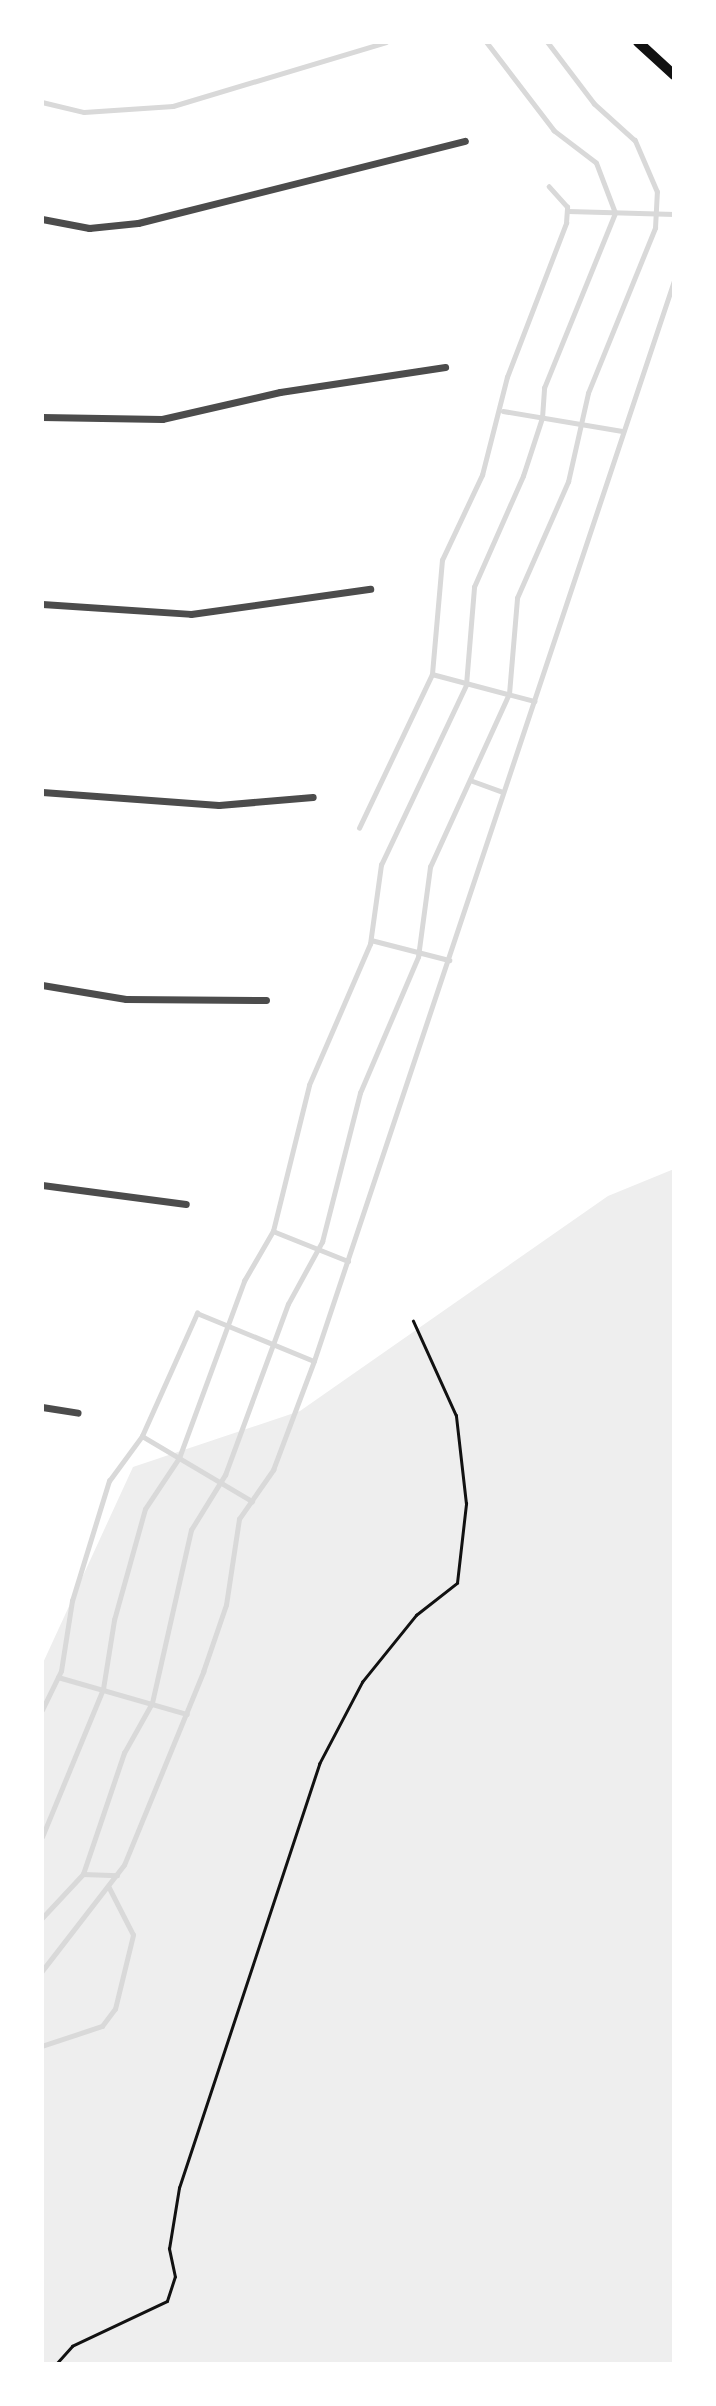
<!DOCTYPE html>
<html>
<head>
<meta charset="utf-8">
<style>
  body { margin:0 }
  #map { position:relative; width:716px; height:2406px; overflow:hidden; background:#fff; font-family:Mulish,sans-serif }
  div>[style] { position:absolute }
  .green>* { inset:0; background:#eee }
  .stream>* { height:4.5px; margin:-2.25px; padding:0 2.25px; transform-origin:2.25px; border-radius:2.25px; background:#d9d9d9 }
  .path>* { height:2.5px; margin:-1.25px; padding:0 1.25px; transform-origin:1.25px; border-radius:1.25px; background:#111 }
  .minor>* { height:7px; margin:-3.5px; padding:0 3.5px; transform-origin:3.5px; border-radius:3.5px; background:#4c4c4c }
  .secondary>* { height:10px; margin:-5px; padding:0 5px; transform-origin:5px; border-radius:5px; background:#111 }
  span { translate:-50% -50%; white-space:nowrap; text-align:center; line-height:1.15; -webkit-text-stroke:7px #fff; paint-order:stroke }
  .frame { position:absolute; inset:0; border:44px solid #fff; pointer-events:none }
</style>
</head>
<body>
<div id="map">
  <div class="green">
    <div style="clip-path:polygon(674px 1169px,674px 2364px,42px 2364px,42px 1665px,133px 1467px,300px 1411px,608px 1196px)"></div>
  </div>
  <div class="stream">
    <div style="left:42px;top:102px;width:43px;rotate:13.4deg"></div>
    <div style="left:84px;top:112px;width:89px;rotate:-3.9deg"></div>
    <div style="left:173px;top:106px;width:222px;rotate:-16.7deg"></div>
    <div style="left:568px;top:211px;width:106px;rotate:1.6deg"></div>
    <div style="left:503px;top:411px;width:122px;rotate:9.5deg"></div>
    <div style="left:432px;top:674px;width:106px;rotate:14.8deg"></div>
    <div style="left:470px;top:780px;width:35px;rotate:20deg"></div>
    <div style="left:359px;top:828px;width:170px;rotate:-64.6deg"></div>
    <div style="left:432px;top:674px;width:114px;rotate:-85deg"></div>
    <div style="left:442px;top:560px;width:94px;rotate:-64.8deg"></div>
    <div style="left:482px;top:475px;width:101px;rotate:-75.7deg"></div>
    <div style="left:507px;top:377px;width:165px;rotate:-69deg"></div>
    <div style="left:566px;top:223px;width:16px;rotate:-86deg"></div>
    <div style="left:567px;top:207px;width:27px;rotate:-132deg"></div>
    <div style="left:371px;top:940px;width:81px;rotate:14.4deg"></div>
    <div style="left:273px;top:1231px;width:81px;rotate:21.8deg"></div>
    <div style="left:142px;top:1436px;width:128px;rotate:30.6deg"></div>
    <div style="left:58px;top:1677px;width:134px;rotate:16deg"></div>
    <div style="left:42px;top:1710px;width:43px;rotate:-64deg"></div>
    <div style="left:61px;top:1671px;width:71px;rotate:-81.1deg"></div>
    <div style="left:72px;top:1601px;width:126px;rotate:-72.9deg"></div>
    <div style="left:109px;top:1481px;width:56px;rotate:-53.7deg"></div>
    <div style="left:142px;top:1436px;width:135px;rotate:-65.9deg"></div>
    <div style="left:197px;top:1313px;width:126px;rotate:22.3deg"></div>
    <div style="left:42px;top:1837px;width:160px;rotate:-67.6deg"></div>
    <div style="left:103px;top:1689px;width:70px;rotate:-80.9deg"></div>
    <div style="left:114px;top:1620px;width:115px;rotate:-74.4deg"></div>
    <div style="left:145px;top:1509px;width:61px;rotate:-56.3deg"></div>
    <div style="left:179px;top:1458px;width:189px;rotate:-69.8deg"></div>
    <div style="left:244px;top:1281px;width:58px;rotate:-59.9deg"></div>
    <div style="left:273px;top:1231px;width:150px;rotate:-76.1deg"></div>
    <div style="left:309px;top:1085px;width:154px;rotate:-66.6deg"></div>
    <div style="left:370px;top:944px;width:80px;rotate:-82.1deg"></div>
    <div style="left:381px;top:865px;width:199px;rotate:-64.7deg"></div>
    <div style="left:466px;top:685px;width:98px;rotate:-85.3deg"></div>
    <div style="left:474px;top:587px;width:121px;rotate:-66.2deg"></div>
    <div style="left:523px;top:476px;width:61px;rotate:-71.9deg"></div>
    <div style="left:542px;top:418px;width:30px;rotate:-86deg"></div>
    <div style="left:544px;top:388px;width:189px;rotate:-67.9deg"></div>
    <div style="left:615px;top:213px;width:53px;rotate:-110.8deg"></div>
    <div style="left:596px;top:163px;width:53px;rotate:-142.7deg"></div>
    <div style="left:554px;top:131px;width:112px;rotate:-127.4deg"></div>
    <div style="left:83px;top:1874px;width:34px;rotate:2deg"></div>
    <div style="left:42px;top:1918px;width:60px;rotate:-47deg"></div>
    <div style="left:83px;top:1874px;width:128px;rotate:-71.3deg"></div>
    <div style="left:124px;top:1753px;width:57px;rotate:-60.8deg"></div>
    <div style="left:152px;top:1703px;width:177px;rotate:-77.3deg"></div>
    <div style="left:191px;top:1530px;width:65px;rotate:-58.3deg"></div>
    <div style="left:225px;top:1475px;width:182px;rotate:-69.8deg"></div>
    <div style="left:288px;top:1304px;width:71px;rotate:-61.3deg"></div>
    <div style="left:322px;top:1242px;width:154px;rotate:-75.7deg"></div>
    <div style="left:360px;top:1093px;width:148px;rotate:-66.9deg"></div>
    <div style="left:418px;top:957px;width:91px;rotate:-82.4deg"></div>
    <div style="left:430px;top:867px;width:190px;rotate:-65.5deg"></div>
    <div style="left:509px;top:694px;width:96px;rotate:-85.2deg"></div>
    <div style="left:517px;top:598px;width:127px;rotate:-66.3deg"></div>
    <div style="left:568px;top:482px;width:91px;rotate:-77.3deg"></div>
    <div style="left:588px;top:393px;width:178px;rotate:-67.9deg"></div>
    <div style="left:655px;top:228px;width:36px;rotate:-87deg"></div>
    <div style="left:657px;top:192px;width:56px;rotate:-113.3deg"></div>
    <div style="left:635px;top:141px;width:55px;rotate:-137.9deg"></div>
    <div style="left:594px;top:104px;width:78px;rotate:-127.2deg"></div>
    <div style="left:42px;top:1971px;width:134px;rotate:-52.3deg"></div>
    <div style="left:124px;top:1865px;width:209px;rotate:-67.7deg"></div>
    <div style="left:203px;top:1672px;width:71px;rotate:-71.1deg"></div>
    <div style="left:226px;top:1605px;width:87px;rotate:-81.4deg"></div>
    <div style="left:239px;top:1519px;width:60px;rotate:-55.2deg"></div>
    <div style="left:273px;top:1470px;width:116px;rotate:-69.4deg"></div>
    <div style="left:314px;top:1361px;width:1138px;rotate:-71.57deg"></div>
    <div style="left:42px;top:2046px;width:63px;rotate:-18.4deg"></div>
    <div style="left:102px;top:2026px;width:21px;rotate:-53deg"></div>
    <div style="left:115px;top:2009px;width:76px;rotate:-76.3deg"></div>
    <div style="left:133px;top:1935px;width:53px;rotate:-117.1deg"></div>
  </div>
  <div class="path">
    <div style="left:56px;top:2364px;width:24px;rotate:-48deg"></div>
    <div style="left:72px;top:2346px;width:105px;rotate:-25.3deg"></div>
    <div style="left:167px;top:2301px;width:25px;rotate:-72deg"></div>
    <div style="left:175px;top:2277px;width:29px;rotate:-102deg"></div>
    <div style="left:169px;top:2249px;width:62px;rotate:-80.7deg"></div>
    <div style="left:179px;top:2188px;width:447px;rotate:-71.7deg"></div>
    <div style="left:319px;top:1764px;width:93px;rotate:-62.3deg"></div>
    <div style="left:362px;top:1682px;width:86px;rotate:-51.1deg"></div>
    <div style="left:416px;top:1615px;width:52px;rotate:-38deg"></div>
    <div style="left:457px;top:1583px;width:80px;rotate:-83.5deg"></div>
    <div style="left:466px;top:1504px;width:89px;rotate:-96.5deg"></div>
    <div style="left:456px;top:1416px;width:104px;rotate:-114.4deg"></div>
  </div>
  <div class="minor">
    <div style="left:42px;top:219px;width:48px;rotate:10.8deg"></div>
    <div style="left:89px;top:228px;width:49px;rotate:-5.8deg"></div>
    <div style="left:138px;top:223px;width:337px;rotate:-14.1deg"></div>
    <div style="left:42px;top:417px;width:120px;rotate:1deg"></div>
    <div style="left:162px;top:419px;width:121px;rotate:-12.9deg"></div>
    <div style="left:280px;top:392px;width:167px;rotate:-8.6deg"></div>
    <div style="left:42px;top:604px;width:149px;rotate:3.8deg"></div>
    <div style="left:191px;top:614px;width:181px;rotate:-8deg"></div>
    <div style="left:42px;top:792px;width:177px;rotate:4.2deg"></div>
    <div style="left:219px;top:805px;width:94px;rotate:-4.9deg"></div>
    <div style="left:42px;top:985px;width:85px;rotate:9.5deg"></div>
    <div style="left:126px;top:999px;width:140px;rotate:0.4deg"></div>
    <div style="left:42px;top:1185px;width:145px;rotate:7.5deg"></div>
    <div style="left:42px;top:1407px;width:36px;rotate:9deg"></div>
  </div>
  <div class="secondary">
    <div style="left:638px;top:42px;width:49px;rotate:42.5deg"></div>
  </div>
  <div class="frame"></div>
</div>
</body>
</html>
